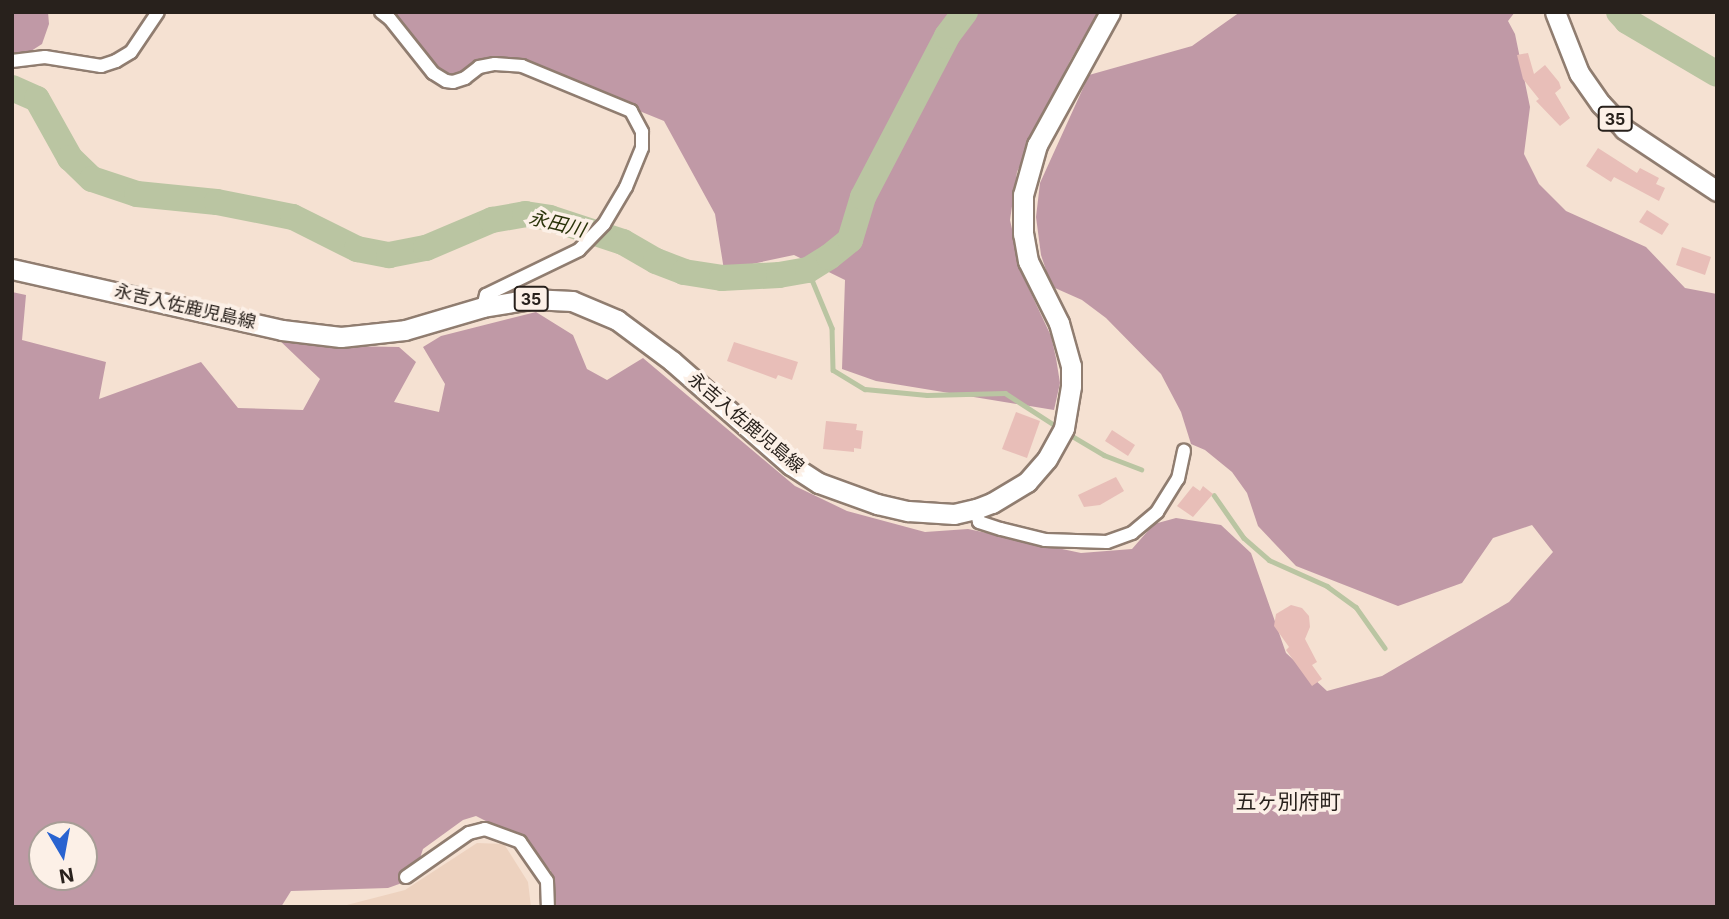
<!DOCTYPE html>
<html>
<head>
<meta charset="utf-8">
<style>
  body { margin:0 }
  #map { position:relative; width:1729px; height:919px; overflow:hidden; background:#f5e1d2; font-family:Inter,"Noto Sans JP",sans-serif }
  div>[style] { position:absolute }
  .built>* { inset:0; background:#edd2bf }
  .forest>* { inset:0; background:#c099a6 }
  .stream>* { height:4.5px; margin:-2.25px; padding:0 2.25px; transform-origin:2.25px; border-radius:2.25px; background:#bac5a2 }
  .river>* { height:26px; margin:-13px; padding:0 13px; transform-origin:13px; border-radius:13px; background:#bac5a2 }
  .building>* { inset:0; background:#e8beb8 }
  .roads { filter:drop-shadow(2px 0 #907d70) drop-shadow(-2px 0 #907d70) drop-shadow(0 2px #907d70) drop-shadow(0 -2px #907d70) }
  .minor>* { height:12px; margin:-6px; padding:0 6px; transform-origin:6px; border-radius:6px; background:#fff }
  .primary>* { height:19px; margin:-9.5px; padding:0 9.5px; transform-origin:9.5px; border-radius:9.5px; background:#fff }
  span { translate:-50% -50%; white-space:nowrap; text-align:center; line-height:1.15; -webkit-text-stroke:7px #fcf0e7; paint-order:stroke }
  .shield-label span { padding:2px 5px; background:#fcf0e7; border:2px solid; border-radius:5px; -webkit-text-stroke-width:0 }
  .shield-label { font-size:16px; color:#28211c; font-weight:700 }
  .street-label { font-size:18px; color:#28211c }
  .water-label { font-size:19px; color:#2a340a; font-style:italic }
  .quarter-label { font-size:21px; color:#28211c }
  .frame { position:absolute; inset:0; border:14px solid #28211c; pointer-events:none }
  .north { position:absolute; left:28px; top:821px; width:70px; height:70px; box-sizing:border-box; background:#fcf0e7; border:2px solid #a79d96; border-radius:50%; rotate:170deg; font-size:19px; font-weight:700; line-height:28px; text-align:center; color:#28211c }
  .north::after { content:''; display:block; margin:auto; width:24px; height:32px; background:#2963d0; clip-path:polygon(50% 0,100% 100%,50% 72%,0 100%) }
</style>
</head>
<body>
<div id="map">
  <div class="built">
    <div style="clip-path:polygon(477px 843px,504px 844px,528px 882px,531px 907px,339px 907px,405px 890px)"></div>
  </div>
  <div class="forest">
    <div style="clip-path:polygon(12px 12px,48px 12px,49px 24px,42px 44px,28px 53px,12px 54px)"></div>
    <div style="clip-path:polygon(391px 12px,1098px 12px,1070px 61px,1017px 172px,1010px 220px,1022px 274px,1051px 336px,1056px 358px,1060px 383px,1054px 410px,876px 381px,842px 369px,845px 280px,794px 255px,724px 270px,715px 214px,664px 121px,507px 57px,486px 57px,460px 74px,446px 75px)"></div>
    <div style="clip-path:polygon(evenodd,1240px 12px,1515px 12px,1508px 21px,1515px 34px,1530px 107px,1524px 154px,1539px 184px,1566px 211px,1646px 247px,1685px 288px,1717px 294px,1717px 907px,552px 907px,551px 871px,525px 841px,476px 816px,463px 820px,423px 849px,413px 879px,388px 888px,291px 891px,281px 907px,12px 907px,12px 292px,26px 295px,22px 340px,106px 362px,99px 399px,201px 362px,238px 408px,303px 410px,320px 379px,277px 338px,342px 346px,399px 347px,416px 362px,394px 402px,439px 412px,445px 384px,423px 347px,441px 336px,536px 312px,573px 335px,587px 369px,607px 380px,643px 358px,795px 486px,847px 511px,925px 532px,968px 529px,1081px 553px,1132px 549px,1154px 524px,1176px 518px,1221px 525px,1251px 553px,1286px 653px,1327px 691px,1382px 676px,1509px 602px,1553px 552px,1532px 525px,1493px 538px,1462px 583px,1398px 606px,1296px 566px,1258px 526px,1247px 493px,1232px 472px,1205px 450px,1191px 444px,1181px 412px,1161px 374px,1106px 318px,1082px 300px,1055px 288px,1047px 273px,1041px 255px,1036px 217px,1040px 183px,1089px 75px,1192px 46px,1240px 12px,42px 835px,84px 835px,84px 877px,42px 877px,42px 835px)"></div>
  </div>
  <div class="stream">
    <div style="left:808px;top:270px;width:63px;rotate:67.5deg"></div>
    <div style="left:832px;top:328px;width:42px;rotate:88.6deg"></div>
    <div style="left:833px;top:370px;width:37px;rotate:31deg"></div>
    <div style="left:865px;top:389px;width:62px;rotate:5.5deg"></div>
    <div style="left:927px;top:395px;width:78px;rotate:-1.5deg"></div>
    <div style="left:1005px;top:393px;width:64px;rotate:32.9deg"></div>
    <div style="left:1067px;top:433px;width:43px;rotate:30.7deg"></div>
    <div style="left:1104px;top:455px;width:40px;rotate:21deg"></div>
    <div style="left:1214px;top:495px;width:52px;rotate:55.1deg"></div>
    <div style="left:1244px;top:538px;width:33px;rotate:41deg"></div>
    <div style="left:1269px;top:560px;width:64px;rotate:24.1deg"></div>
    <div style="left:1327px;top:586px;width:36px;rotate:36deg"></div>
    <div style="left:1356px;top:607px;width:50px;rotate:54.7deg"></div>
  </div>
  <div class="river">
    <div style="left:1619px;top:12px;width:12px;rotate:48deg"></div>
    <div style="left:1627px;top:21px;width:104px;rotate:30.5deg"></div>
    <div style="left:12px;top:88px;width:27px;rotate:24deg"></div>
    <div style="left:37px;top:99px;width:68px;rotate:60.8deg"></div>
    <div style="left:70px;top:158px;width:30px;rotate:44deg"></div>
    <div style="left:92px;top:179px;width:47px;rotate:18.4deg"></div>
    <div style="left:137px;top:194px;width:80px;rotate:5.7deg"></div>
    <div style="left:217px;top:202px;width:77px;rotate:11.2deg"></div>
    <div style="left:293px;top:217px;width:72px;rotate:26.6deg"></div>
    <div style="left:357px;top:249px;width:33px;rotate:11deg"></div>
    <div style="left:389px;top:255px;width:38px;rotate:-11deg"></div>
    <div style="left:426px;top:248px;width:72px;rotate:-23deg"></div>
    <div style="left:492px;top:220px;width:34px;rotate:-10deg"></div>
    <div style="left:525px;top:214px;width:25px;rotate:9deg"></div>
    <div style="left:550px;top:218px;width:77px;rotate:18.2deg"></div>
    <div style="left:623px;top:242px;width:38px;rotate:30deg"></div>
    <div style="left:656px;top:261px;width:30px;rotate:21deg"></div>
    <div style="left:684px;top:272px;width:38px;rotate:9deg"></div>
    <div style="left:722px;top:278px;width:57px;rotate:-3deg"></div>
    <div style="left:779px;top:275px;width:29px;rotate:-10deg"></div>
    <div style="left:808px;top:270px;width:25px;rotate:-32deg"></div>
    <div style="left:829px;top:257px;width:27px;rotate:-39deg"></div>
    <div style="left:850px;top:240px;width:45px;rotate:-73.2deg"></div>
    <div style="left:863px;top:197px;width:182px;rotate:-62.4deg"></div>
    <div style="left:947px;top:36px;width:30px;rotate:-53deg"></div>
  </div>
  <div class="building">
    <div style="clip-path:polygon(1528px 53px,1534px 74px,1545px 65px,1559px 82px,1561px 88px,1555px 93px,1570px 118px,1560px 126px,1536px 101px,1539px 99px,1523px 79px,1517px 55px)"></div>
    <div style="clip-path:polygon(1598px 148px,1637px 173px,1640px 168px,1659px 178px,1656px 184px,1665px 188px,1659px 201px,1614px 177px,1611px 182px,1586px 166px)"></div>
    <div style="clip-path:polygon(1647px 210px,1669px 224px,1662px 235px,1639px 222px)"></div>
    <div style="clip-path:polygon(1682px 247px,1711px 257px,1705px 275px,1676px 265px)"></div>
    <div style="clip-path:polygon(734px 342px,798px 362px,792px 380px,778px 375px,776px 379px,727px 361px)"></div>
    <div style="clip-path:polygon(1016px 412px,1040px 421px,1027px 458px,1002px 449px)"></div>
    <div style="clip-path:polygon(826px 421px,857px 424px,856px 430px,863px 431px,861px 449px,854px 448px,854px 452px,823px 449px)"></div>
    <div style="clip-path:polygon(1112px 430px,1135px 445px,1128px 456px,1105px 441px)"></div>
    <div style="clip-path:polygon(1116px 477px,1124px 491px,1100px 505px,1084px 507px,1078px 495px)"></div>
    <div style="clip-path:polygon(1193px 486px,1200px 491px,1203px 486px,1213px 494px,1193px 517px,1177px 506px)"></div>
    <div style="clip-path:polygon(1291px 605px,1302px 608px,1309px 616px,1310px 627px,1305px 639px,1317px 662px,1312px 665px,1322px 679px,1312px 686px,1286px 650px,1289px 647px,1274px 626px,1276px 614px)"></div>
  </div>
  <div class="roads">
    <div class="minor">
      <div style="left:381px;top:12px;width:11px;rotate:38deg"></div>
      <div style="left:390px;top:19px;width:69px;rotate:51.5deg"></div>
      <div style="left:433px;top:73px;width:15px;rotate:32deg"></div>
      <div style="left:446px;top:81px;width:7px;rotate:8deg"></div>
      <div style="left:453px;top:82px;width:13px;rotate:-18deg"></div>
      <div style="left:465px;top:78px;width:18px;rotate:-38deg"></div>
      <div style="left:479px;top:67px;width:16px;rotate:-11deg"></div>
      <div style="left:495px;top:64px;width:27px;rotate:4deg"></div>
      <div style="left:522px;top:66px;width:118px;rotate:22.4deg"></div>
      <div style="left:631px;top:111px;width:24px;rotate:62deg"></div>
      <div style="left:642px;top:132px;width:16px;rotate:90deg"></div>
      <div style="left:642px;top:148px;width:42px;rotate:112.3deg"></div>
      <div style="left:626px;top:187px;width:43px;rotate:120.7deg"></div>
      <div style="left:604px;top:224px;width:36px;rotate:134deg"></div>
      <div style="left:579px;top:250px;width:103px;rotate:154.2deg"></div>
      <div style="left:486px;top:295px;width:12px;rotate:104deg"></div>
      <div style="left:12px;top:61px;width:33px;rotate:-7deg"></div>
      <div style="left:45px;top:57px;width:57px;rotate:9.1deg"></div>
      <div style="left:101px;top:66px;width:16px;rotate:-18deg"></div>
      <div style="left:116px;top:61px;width:17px;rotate:-31deg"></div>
      <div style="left:131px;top:52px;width:48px;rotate:-56deg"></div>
      <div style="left:976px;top:509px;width:13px;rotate:77deg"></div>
      <div style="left:979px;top:522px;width:23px;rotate:18deg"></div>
      <div style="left:1001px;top:529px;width:45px;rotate:14deg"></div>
      <div style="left:1045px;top:540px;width:62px;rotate:1.8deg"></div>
      <div style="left:1107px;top:542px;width:27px;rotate:-20deg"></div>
      <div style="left:1132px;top:533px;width:33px;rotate:-40deg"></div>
      <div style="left:1157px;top:512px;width:39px;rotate:-58deg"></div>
      <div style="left:1178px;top:479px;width:29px;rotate:-78deg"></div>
      <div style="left:406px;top:877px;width:77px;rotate:-34.9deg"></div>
      <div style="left:469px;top:833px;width:16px;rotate:-14deg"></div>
      <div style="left:485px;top:829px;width:37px;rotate:20deg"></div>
      <div style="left:520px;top:842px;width:47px;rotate:55.3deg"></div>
      <div style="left:547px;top:881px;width:26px;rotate:88deg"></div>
    </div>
    <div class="primary">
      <div style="left:1555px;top:12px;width:66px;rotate:68.5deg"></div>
      <div style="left:1579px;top:73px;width:38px;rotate:55deg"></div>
      <div style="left:1601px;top:104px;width:34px;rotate:47deg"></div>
      <div style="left:1624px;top:129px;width:112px;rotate:33.7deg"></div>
      <div style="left:12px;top:269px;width:277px;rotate:12.7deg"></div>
      <div style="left:282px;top:330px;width:59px;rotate:6.8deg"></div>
      <div style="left:341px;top:337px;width:64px;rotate:-6.2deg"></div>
      <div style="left:405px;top:330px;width:81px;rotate:-16.4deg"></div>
      <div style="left:483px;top:307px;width:49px;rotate:-9.5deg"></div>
      <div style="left:531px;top:299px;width:41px;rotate:2.8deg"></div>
      <div style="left:572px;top:301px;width:49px;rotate:22.9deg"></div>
      <div style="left:617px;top:320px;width:69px;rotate:36.7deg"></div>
      <div style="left:672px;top:361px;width:158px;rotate:41.2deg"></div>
      <div style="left:791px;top:465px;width:33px;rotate:33deg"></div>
      <div style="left:819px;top:483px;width:62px;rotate:19.9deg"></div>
      <div style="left:877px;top:504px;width:32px;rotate:13deg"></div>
      <div style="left:908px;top:511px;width:46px;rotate:3.7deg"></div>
      <div style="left:954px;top:514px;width:23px;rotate:-13deg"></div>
      <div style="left:976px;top:509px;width:17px;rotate:-21deg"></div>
      <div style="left:992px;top:503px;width:41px;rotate:-31deg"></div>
      <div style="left:1027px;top:482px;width:30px;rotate:-49deg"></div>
      <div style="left:1047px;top:459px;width:35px;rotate:-61deg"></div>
      <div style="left:1064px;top:428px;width:43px;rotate:-80.5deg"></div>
      <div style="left:1071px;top:386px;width:20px;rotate:-90deg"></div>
      <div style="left:1071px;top:366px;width:45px;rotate:-105.6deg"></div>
      <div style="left:1059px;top:323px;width:69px;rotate:-116.6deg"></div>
      <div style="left:1028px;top:261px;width:27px;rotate:-100deg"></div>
      <div style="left:1023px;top:234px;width:39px;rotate:-90deg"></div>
      <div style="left:1023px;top:195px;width:52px;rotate:-74.4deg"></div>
      <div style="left:1037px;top:145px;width:152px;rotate:-61.2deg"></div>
    </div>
  </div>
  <div class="shield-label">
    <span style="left:1615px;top:119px">35</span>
    <span style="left:531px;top:299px">35</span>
  </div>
  <div class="street-label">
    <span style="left:185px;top:307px;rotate:13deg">永吉入佐鹿児島線</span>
    <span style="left:746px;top:423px;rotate:40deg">永吉入佐鹿児島線</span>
  </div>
  <div class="water-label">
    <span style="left:557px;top:224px;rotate:14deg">永田川</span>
  </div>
  <div class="quarter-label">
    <span style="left:1288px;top:802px">五ヶ別府町</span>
  </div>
  <div class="frame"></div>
  <div class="north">N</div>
</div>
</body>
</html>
